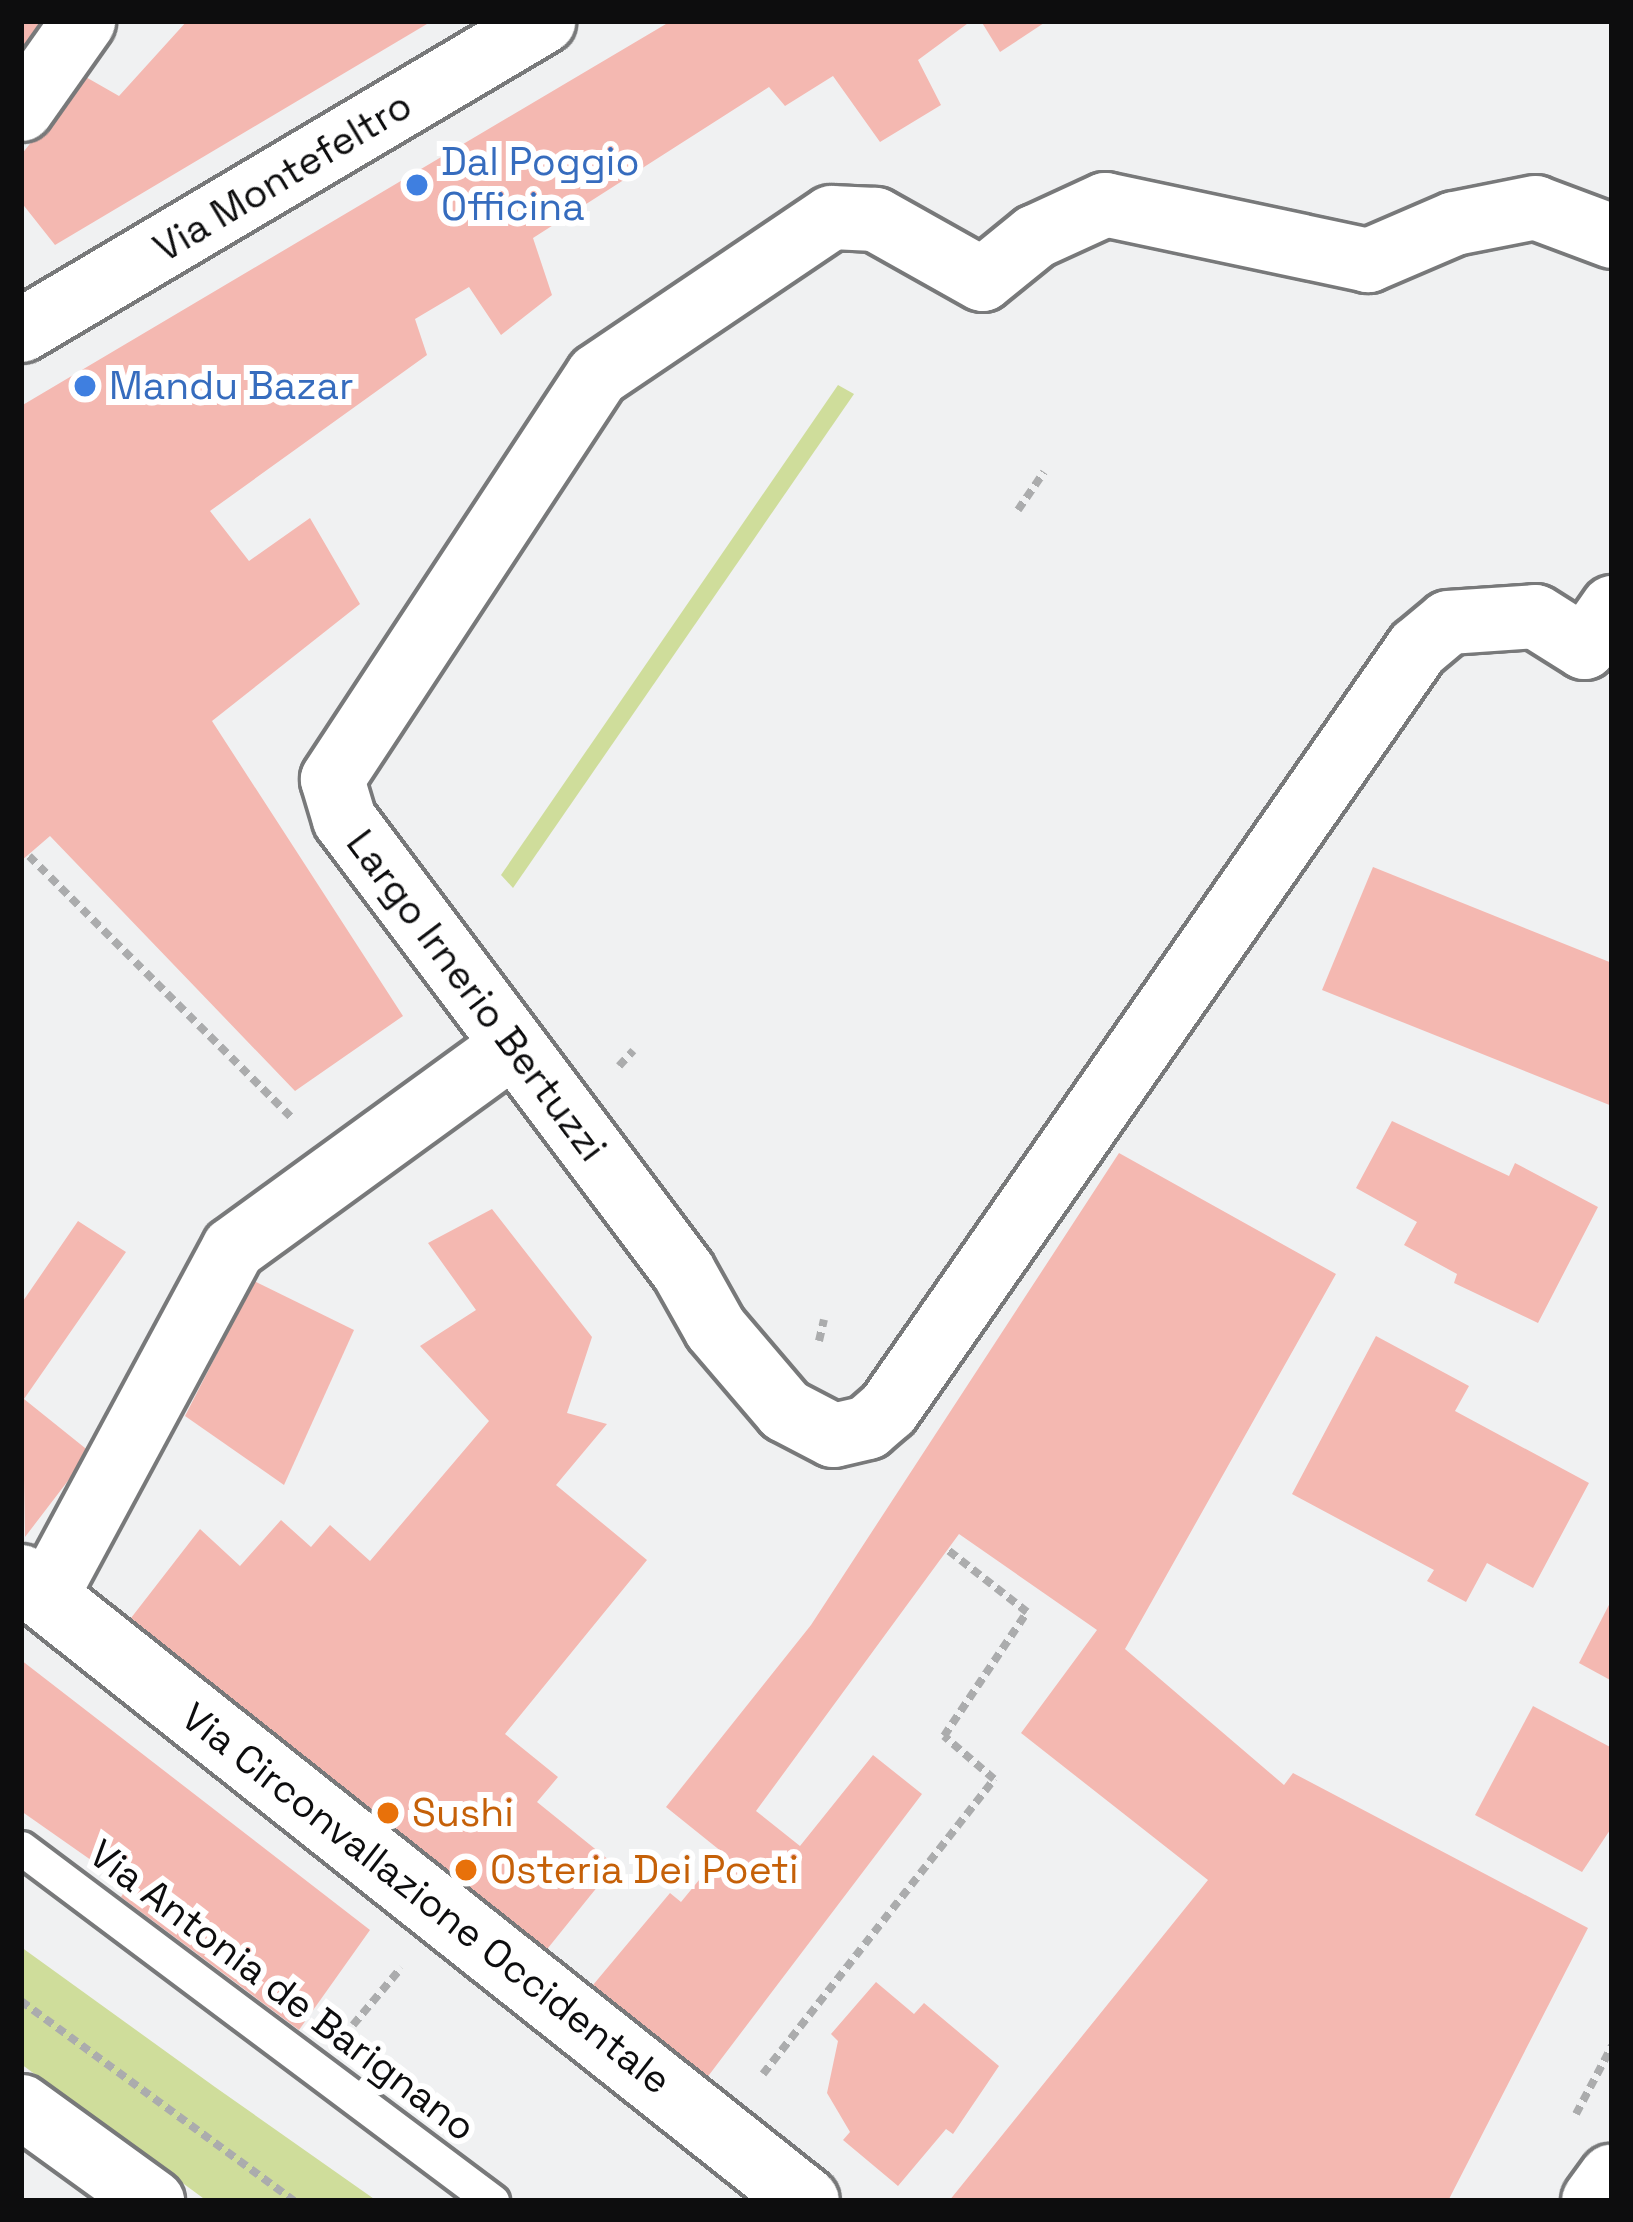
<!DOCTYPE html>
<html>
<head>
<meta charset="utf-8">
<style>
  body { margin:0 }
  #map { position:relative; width:1633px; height:2222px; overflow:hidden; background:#f0f1f2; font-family:"Space Grotesk",sans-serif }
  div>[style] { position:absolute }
  .green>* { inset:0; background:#cfdd9b }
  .building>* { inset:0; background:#f4b8b1 }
  .path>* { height:8px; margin-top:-4px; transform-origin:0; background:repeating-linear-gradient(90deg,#abacad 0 9px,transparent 0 15px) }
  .roads { filter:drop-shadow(3px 0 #78797a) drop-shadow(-3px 0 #78797a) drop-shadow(0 3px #78797a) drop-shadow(0 -3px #78797a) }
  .service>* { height:33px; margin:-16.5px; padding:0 16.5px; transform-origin:16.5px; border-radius:16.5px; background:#fff }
  .minor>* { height:63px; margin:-31.5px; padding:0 31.5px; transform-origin:31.5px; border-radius:31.5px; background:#fff }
  .tertiary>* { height:66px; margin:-33px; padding:0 33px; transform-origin:33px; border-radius:33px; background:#fff }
  .dots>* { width:33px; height:33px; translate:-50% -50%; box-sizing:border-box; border:6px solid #fff; border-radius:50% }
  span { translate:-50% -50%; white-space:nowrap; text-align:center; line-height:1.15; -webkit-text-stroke:12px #fff; paint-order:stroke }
  .shop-label { font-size:39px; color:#366cbe }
  .left { translate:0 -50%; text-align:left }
  .street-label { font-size:39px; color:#0d0d0e }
  .food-label { font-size:39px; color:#c56008 }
  .frame { position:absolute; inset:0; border:24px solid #0d0d0e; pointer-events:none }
</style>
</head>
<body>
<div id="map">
  <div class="green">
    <div style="clip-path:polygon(838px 385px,854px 394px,513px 888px,501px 875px)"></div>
    <div style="clip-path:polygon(21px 1947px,215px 2087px,377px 2201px,207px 2201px,21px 2064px)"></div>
  </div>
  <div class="building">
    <div style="clip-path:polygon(21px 21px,57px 21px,21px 76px)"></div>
    <div style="clip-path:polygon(187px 21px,432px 21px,55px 245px,21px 202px,21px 155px,84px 76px,119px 96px)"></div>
    <div style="clip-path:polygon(671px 21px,971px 21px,918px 60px,941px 105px,880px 142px,833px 76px,785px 106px,769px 87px,533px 238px,552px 295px,501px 335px,469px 287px,415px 319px,427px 355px,210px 511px,249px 561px,310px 518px,360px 604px,212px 721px,403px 1016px,295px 1091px,50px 836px,21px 861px,21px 406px)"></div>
    <div style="clip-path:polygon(981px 21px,1047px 21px,1000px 52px)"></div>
    <div style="clip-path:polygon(1373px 867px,1612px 963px,1612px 1106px,1322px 990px)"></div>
    <div style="clip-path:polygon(1392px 1121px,1509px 1176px,1515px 1163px,1598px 1207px,1538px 1323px,1454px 1283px,1457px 1274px,1404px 1245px,1417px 1222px,1356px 1188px)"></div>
    <div style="clip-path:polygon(1119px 1153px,1336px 1274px,1125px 1649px,1284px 1785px,1293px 1773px,1588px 1928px,1448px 2201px,949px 2201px,1208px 1880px,1021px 1733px,1097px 1630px,959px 1534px,756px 1811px,800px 1846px,873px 1755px,922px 1794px,706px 2079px,593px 1985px,670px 1893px,681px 1902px,722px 1852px,666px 1807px,811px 1625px)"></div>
    <div style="clip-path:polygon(492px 1209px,592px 1337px,567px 1413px,607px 1424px,556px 1485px,647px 1560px,505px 1734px,558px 1777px,537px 1802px,615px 1865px,544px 1953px,131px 1618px,200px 1529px,240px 1566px,281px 1520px,311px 1547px,330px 1525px,370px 1561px,489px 1421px,420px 1346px,476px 1310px,428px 1243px)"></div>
    <div style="clip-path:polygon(78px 1221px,126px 1252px,24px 1399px,90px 1452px,25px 1537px,21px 1304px)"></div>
    <div style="clip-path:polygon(254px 1281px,354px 1330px,284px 1485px,185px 1416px)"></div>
    <div style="clip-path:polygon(1376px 1336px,1469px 1386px,1455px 1411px,1589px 1483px,1533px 1588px,1487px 1563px,1466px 1602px,1427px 1581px,1434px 1570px,1292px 1494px)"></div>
    <div style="clip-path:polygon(1612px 1599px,1612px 1681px,1579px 1663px)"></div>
    <div style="clip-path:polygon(21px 1660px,370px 1930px,299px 2030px,121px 1897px,128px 1886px,21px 1811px)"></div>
    <div style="clip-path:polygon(1533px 1706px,1612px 1748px,1612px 1827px,1582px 1872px,1475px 1815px)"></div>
    <div style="clip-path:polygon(876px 1982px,914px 2014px,924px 2003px,999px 2066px,953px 2134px,946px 2129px,898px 2186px,843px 2140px,850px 2132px,827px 2093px,838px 2041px,831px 2034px)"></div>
  </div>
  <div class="path">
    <div style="left:1018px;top:510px;width:46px;rotate:-55.6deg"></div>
    <div style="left:29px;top:856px;width:370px;rotate:44.9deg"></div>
    <div style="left:619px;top:1066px;width:21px;rotate:-47deg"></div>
    <div style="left:819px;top:1341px;width:22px;rotate:-77deg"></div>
    <div style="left:21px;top:2001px;width:338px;rotate:36.2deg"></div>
    <div style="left:353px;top:2025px;width:75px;rotate:-49.9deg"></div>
    <div style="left:763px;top:2074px;width:375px;rotate:-51.9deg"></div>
    <div style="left:994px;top:1779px;width:66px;rotate:-139.3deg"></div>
    <div style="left:944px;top:1736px;width:149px;rotate:-56.2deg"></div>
    <div style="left:1027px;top:1612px;width:100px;rotate:-141.9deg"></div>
    <div style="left:1576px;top:2114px;width:77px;rotate:-62.1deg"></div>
  </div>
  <div class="roads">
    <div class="service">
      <div style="left:21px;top:1848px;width:589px;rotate:36.85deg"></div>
    </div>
    <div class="minor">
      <div style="left:21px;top:109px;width:108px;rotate:-54.8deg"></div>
      <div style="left:1612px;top:236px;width:82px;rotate:-159.4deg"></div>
      <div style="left:1535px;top:207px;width:83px;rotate:168.8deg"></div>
      <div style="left:1454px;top:223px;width:94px;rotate:156.7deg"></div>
      <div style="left:1368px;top:260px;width:269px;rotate:-168deg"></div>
      <div style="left:1105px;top:204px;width:77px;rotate:155.4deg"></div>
      <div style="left:1035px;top:236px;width:68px;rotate:140.9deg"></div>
      <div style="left:982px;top:279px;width:123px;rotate:-150.7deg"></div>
      <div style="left:875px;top:219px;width:44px;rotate:-177.4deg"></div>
      <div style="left:831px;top:217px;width:282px;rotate:146deg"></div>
      <div style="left:597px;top:375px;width:483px;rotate:123.3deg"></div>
      <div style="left:332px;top:779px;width:42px;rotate:73.3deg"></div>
      <div style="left:344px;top:819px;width:565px;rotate:53.13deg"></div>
      <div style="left:683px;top:1271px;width:65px;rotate:60.7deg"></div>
      <div style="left:715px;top:1328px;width:108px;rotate:49.5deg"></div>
      <div style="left:785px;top:1410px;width:54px;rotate:27.5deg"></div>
      <div style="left:833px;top:1435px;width:35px;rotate:-13deg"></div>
      <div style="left:867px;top:1427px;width:28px;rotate:-41deg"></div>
      <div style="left:888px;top:1409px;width:927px;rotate:-55.2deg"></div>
      <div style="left:1417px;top:648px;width:40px;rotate:-40deg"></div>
      <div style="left:1448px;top:622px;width:87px;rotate:-3.9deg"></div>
      <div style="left:1535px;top:616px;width:58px;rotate:32.3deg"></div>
      <div style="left:1584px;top:647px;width:49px;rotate:-55deg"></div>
      <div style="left:21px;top:330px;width:607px;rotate:-30.62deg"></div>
      <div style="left:45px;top:1597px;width:396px;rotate:-61.7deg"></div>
      <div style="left:233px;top:1248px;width:342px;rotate:-36deg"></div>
      <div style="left:21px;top:2106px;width:162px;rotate:35.9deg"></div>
    </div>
    <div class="tertiary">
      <div style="left:21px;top:1578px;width:1002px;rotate:38.44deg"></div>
      <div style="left:1595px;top:2201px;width:29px;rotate:-54deg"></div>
    </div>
  </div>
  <div class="dots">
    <div style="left:417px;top:185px;background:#3f7fe0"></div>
    <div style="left:85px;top:386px;background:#3f7fe0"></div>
    <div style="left:388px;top:1813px;background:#e8710a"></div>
    <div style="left:466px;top:1870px;background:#e8710a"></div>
  </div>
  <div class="shop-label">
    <span class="left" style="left:441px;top:185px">Dal Poggio<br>Officina</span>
    <span class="left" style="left:109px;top:386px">Mandu Bazar</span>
  </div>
  <div class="street-label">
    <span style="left:283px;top:177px;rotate:-31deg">Via Montefeltro</span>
    <span style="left:476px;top:996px;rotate:53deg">Largo Irnerio Bertuzzi</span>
    <span style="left:426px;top:1899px;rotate:38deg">Via Circonvallazione Occidentale</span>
    <span style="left:282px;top:1991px;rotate:37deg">Via Antonia de Barignano</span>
  </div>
  <div class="food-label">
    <span class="left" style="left:412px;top:1813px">Sushi</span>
    <span class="left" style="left:490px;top:1870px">Osteria Dei Poeti</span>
  </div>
  <div class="frame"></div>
</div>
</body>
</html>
